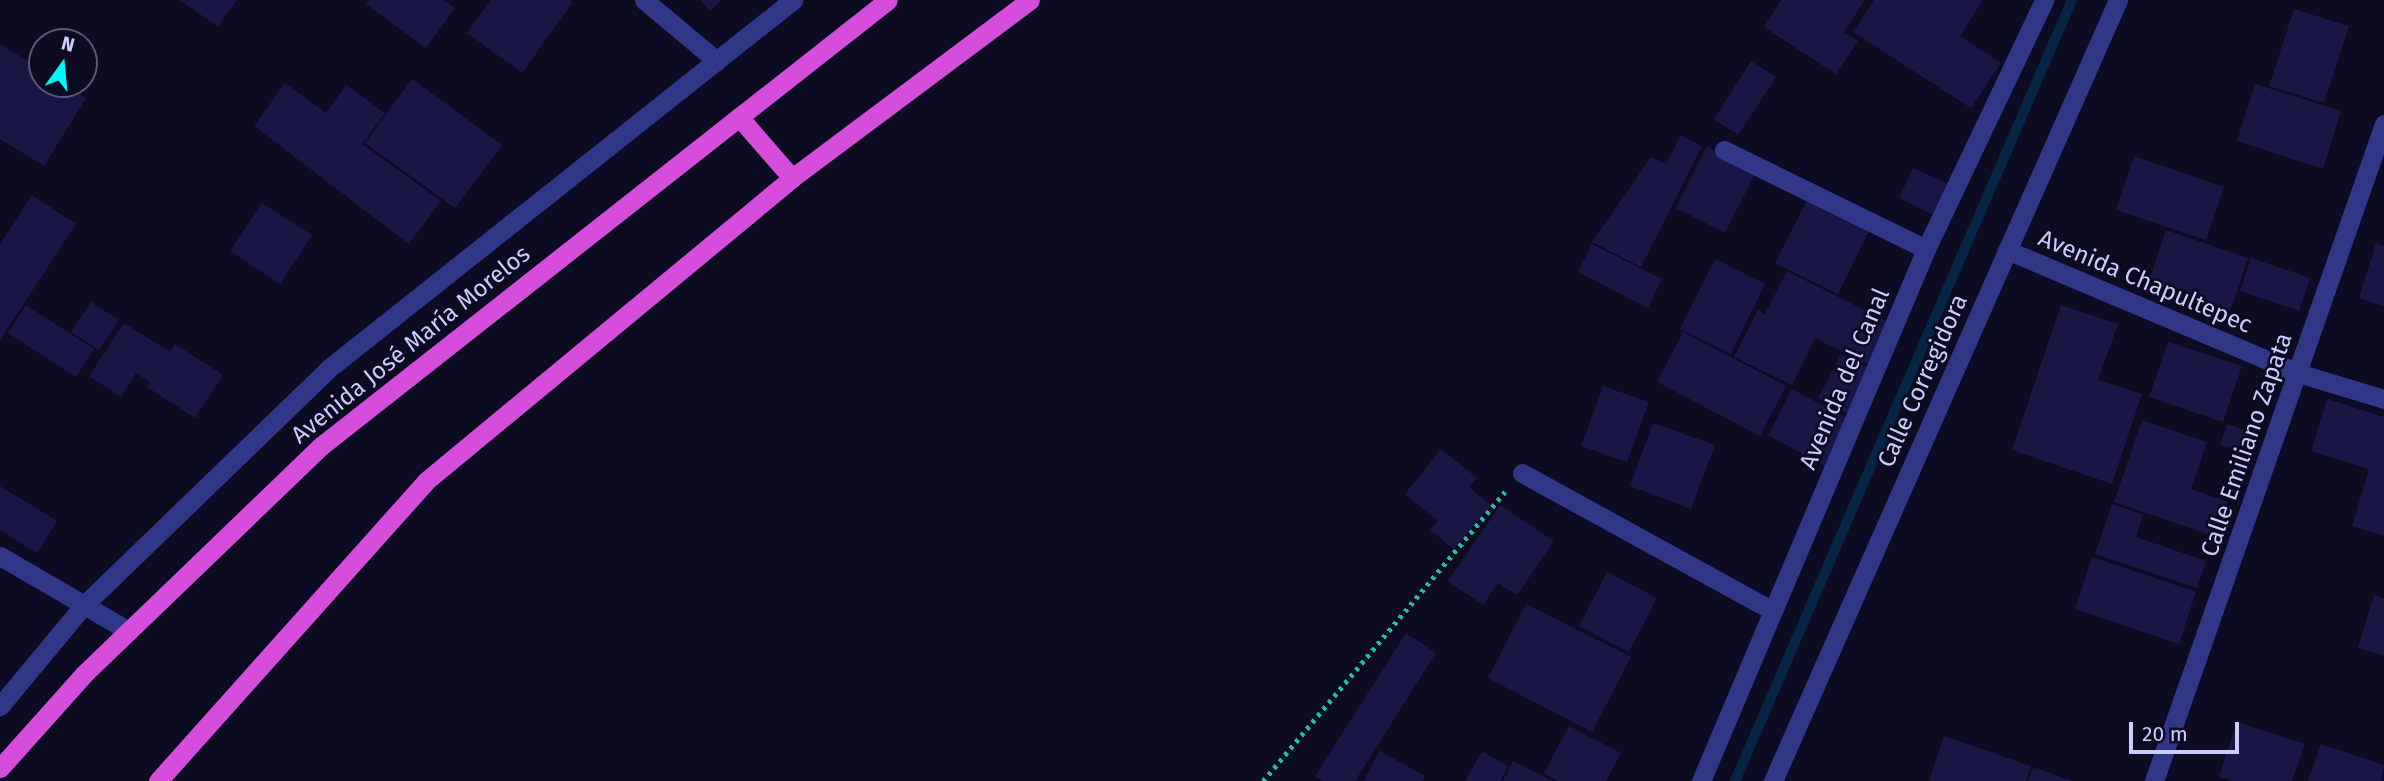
<!DOCTYPE html>
<html>
<head>
<meta charset="utf-8">
<style>
  body { margin:0 }
  #map { position:relative; width:2384px; height:781px; overflow:hidden; background:#0c0b22; font-family:"Fira Sans",sans-serif }
  div>[style] { position:absolute }
  .stream>* { height:10px; margin:-5px; padding:0 5px; transform-origin:5px; border-radius:5px; background:#062546 }
  .building>* { inset:0; background:#191545 }
  .path>* { height:4.5px; margin-top:-2.25px; transform-origin:0; background:repeating-linear-gradient(90deg,#20bfa3 0 3.5px,transparent 0 8.5px) }
  .minor>* { height:19px; margin:-9.5px; padding:0 9.5px; transform-origin:9.5px; border-radius:9.5px; background:#303787 }
  .tertiary>* { height:19px; margin:-9.5px; padding:0 9.5px; transform-origin:9.5px; border-radius:9.5px; background:#303787 }
  .trunk>* { height:19px; margin:-9.5px; padding:0 9.5px; transform-origin:9.5px; border-radius:9.5px; background:#d54dda }
  span { translate:-50% -50%; white-space:nowrap; text-align:center; line-height:1.15; -webkit-text-stroke:5px #0c0b22; paint-order:stroke }
  .street-label { font-size:24px; color:#ccf }
  .north { position:absolute; left:28px; top:28px; width:70px; height:70px; box-sizing:border-box; background:#0c0b22; border:2px solid #59587a; border-radius:50%; rotate:15deg; font-size:19px; font-weight:700; line-height:28px; text-align:center; color:#ccf }
  .north::after { content:''; display:block; margin:auto; width:24px; height:32px; background:#00f7f3; clip-path:polygon(50% 0,100% 100%,50% 72%,0 100%) }
  .scale { position:absolute; left:2129px; top:722px; width:110px; height:32px; box-sizing:border-box; border:4px solid #ccf; border-top:0; padding-left:9px; font-size:21px; line-height:24px; white-space:nowrap; color:#ccf; -webkit-text-stroke:5px #0c0b22; paint-order:stroke }
</style>
</head>
<body>
<div id="map">
  <div class="stream">
    <div style="left:1735px;top:781px;width:851px;rotate:-66.66deg"></div>
  </div>
  <div class="building">
    <div style="clip-path:polygon(180px 0,237px 0,218px 27px)"></div>
    <div style="clip-path:polygon(369px 0,444px 0,455px 8px,426px 48px,366px 4px)"></div>
    <div style="clip-path:polygon(491px 0,570px 0,573px 2px,522px 73px,467px 33px)"></div>
    <div style="clip-path:polygon(700px 0,722px 0,710px 11px)"></div>
    <div style="clip-path:polygon(1781px 0,1865px 0,1844px 32px,1858px 41px,1836px 74px,1764px 27px)"></div>
    <div style="clip-path:polygon(1874px 0,1983px 0,1960px 36px,2001px 63px,1971px 108px,1853px 32px)"></div>
    <div style="clip-path:polygon(2294px 9px,2349px 26px,2324px 103px,2269px 86px)"></div>
    <div style="clip-path:polygon(0 44px,42px 70px,42px 84px,64px 84px,86px 98px,44px 166px,0 139px)"></div>
    <div style="clip-path:polygon(1751px 61px,1776px 77px,1738px 135px,1714px 119px)"></div>
    <div style="clip-path:polygon(412px 79px,502px 145px,455px 208px,365px 143px)"></div>
    <div style="clip-path:polygon(285px 83px,326px 113px,346px 85px,385px 113px,362px 144px,441px 201px,409px 244px,254px 126px)"></div>
    <div style="clip-path:polygon(2255px 84px,2341px 111px,2323px 169px,2237px 141px)"></div>
    <div style="clip-path:polygon(1681px 135px,1702px 146px,1641px 267px,1592px 242px,1651px 157px,1666px 164px)"></div>
    <div style="clip-path:polygon(1707px 146px,1756px 172px,1725px 233px,1676px 208px)"></div>
    <div style="clip-path:polygon(2134px 156px,2224px 187px,2206px 240px,2116px 210px)"></div>
    <div style="clip-path:polygon(1913px 168px,1949px 184px,1934px 215px,1899px 198px)"></div>
    <div style="clip-path:polygon(32px 195px,76px 224px,0 340px,0 244px)"></div>
    <div style="clip-path:polygon(1807px 200px,1869px 231px,1838px 294px,1775px 263px)"></div>
    <div style="clip-path:polygon(262px 203px,312px 235px,280px 284px,230px 251px)"></div>
    <div style="clip-path:polygon(2166px 230px,2248px 258px,2230px 312px,2148px 284px)"></div>
    <div style="clip-path:polygon(2376px 243px,2384px 246px,2384px 306px,2359px 298px)"></div>
    <div style="clip-path:polygon(1592px 244px,1662px 279px,1648px 308px,1578px 272px)"></div>
    <div style="clip-path:polygon(2251px 258px,2310px 278px,2299px 311px,2240px 291px)"></div>
    <div style="clip-path:polygon(1715px 259px,1765px 284px,1731px 354px,1680px 329px)"></div>
    <div style="clip-path:polygon(1787px 271px,1892px 324px,1871px 366px,1815px 338px,1792px 385px,1734px 357px,1758px 310px,1765px 314px)"></div>
    <div style="clip-path:polygon(91px 302px,119px 320px,99px 350px,71px 332px)"></div>
    <div style="clip-path:polygon(26px 305px,94px 349px,76px 377px,8px 333px)"></div>
    <div style="clip-path:polygon(2061px 305px,2118px 324px,2098px 380px,2142px 394px,2112px 484px,2012px 450px)"></div>
    <div style="clip-path:polygon(124px 323px,170px 352px,175px 344px,223px 375px,195px 418px,147px 387px,150px 382px,136px 373px,121px 397px,89px 376px)"></div>
    <div style="clip-path:polygon(1683px 332px,1786px 386px,1760px 436px,1657px 382px)"></div>
    <div style="clip-path:polygon(2168px 342px,2242px 366px,2223px 422px,2149px 397px)"></div>
    <div style="clip-path:polygon(1841px 354px,1873px 370px,1851px 415px,1818px 398px)"></div>
    <div style="clip-path:polygon(1603px 386px,1649px 402px,1627px 462px,1581px 446px)"></div>
    <div style="clip-path:polygon(1792px 389px,1852px 421px,1827px 467px,1768px 435px)"></div>
    <div style="clip-path:polygon(2327px 399px,2384px 417px,2384px 536px,2352px 526px,2369px 469px,2311px 451px)"></div>
    <div style="clip-path:polygon(2142px 420px,2207px 442px,2191px 489px,2228px 502px,2216px 537px,2114px 502px)"></div>
    <div style="clip-path:polygon(1653px 423px,1715px 445px,1691px 509px,1630px 486px)"></div>
    <div style="clip-path:polygon(2227px 424px,2253px 433px,2245px 454px,2220px 445px)"></div>
    <div style="clip-path:polygon(1441px 449px,1477px 478px,1469px 487px,1491px 505px,1454px 549px,1430px 530px,1438px 521px,1405px 494px)"></div>
    <div style="clip-path:polygon(0 486px,57px 521px,37px 553px,0 530px)"></div>
    <div style="clip-path:polygon(2112px 504px,2143px 515px,2136px 537px,2206px 561px,2197px 588px,2095px 554px)"></div>
    <div style="clip-path:polygon(1500px 505px,1554px 541px,1517px 595px,1498px 583px,1483px 605px,1448px 581px)"></div>
    <div style="clip-path:polygon(2092px 557px,2196px 592px,2179px 644px,2075px 609px)"></div>
    <div style="clip-path:polygon(1607px 572px,1657px 598px,1629px 652px,1579px 626px)"></div>
    <div style="clip-path:polygon(2374px 595px,2384px 598px,2384px 656px,2358px 648px)"></div>
    <div style="clip-path:polygon(1526px 604px,1631px 657px,1592px 732px,1488px 678px)"></div>
    <div style="clip-path:polygon(1406px 633px,1436px 653px,1355px 781px,1323px 781px,1315px 776px)"></div>
    <div style="clip-path:polygon(2237px 722px,2305px 744px,2292px 781px,2234px 781px,2219px 776px)"></div>
    <div style="clip-path:polygon(1569px 726px,1621px 753px,1606px 781px,1558px 781px,1544px 773px)"></div>
    <div style="clip-path:polygon(1944px 736px,2031px 766px,2026px 781px,1929px 781px)"></div>
    <div style="clip-path:polygon(2321px 744px,2384px 765px,2381px 781px,2308px 781px)"></div>
    <div style="clip-path:polygon(1380px 751px,1425px 776px,1422px 781px,1363px 781px)"></div>
    <div style="clip-path:polygon(1482px 751px,1508px 766px,1500px 781px,1465px 781px)"></div>
    <div style="clip-path:polygon(1513px 761px,1553px 781px,1503px 781px)"></div>
    <div style="clip-path:polygon(2033px 767px,2072px 781px,2028px 781px)"></div>
  </div>
  <div class="path">
    <div style="left:1263px;top:781px;width:377px;rotate:-50.1deg"></div>
  </div>
  <div class="minor">
    <div style="left:644px;top:0;width:95px;rotate:39.9deg"></div>
    <div style="left:1724px;top:150px;width:225px;rotate:26.1deg"></div>
    <div style="left:2007px;top:250px;width:316px;rotate:22.9deg"></div>
    <div style="left:2298px;top:373px;width:90px;rotate:16.8deg"></div>
    <div style="left:1522px;top:473px;width:286px;rotate:28.8deg"></div>
    <div style="left:0;top:556px;width:149px;rotate:30.2deg"></div>
    <div style="left:0;top:706px;width:131px;rotate:-50.3deg"></div>
    <div style="left:84px;top:605px;width:339px;rotate:-44deg"></div>
    <div style="left:328px;top:369px;width:594px;rotate:-38.43deg"></div>
    <div style="left:1773px;top:781px;width:854px;rotate:-66.17deg"></div>
    <div style="left:2154px;top:781px;width:696px;rotate:-70.71deg"></div>
  </div>
  <div class="tertiary">
    <div style="left:1701px;top:781px;width:578px;rotate:-67.07deg"></div>
    <div style="left:1926px;top:249px;width:276px;rotate:-64.6deg"></div>
  </div>
  <div class="trunk">
    <div style="left:739px;top:117px;width:81px;rotate:49deg"></div>
    <div style="left:0;top:768px;width:126px;rotate:-48.2deg"></div>
    <div style="left:84px;top:674px;width:329px;rotate:-43.9deg"></div>
    <div style="left:321px;top:446px;width:721px;rotate:-38.19deg"></div>
    <div style="left:158px;top:781px;width:402px;rotate:-48.2deg"></div>
    <div style="left:426px;top:481px;width:475px;rotate:-39.6deg"></div>
    <div style="left:792px;top:178px;width:297px;rotate:-36.8deg"></div>
  </div>
  <div class="street-label">
    <span style="left:2145px;top:282px;rotate:23deg">Avenida Chapultepec</span>
    <span style="left:411px;top:345px;rotate:-39deg">Avenida José María Morelos</span>
    <span style="left:1845px;top:379px;rotate:-67deg">Avenida del Canal</span>
    <span style="left:1923px;top:381px;rotate:-66deg">Calle Corregidora</span>
    <span style="left:2247px;top:445px;rotate:-71deg">Calle Emiliano Zapata</span>
  </div>
  <div class="north">N</div>
  <div class="scale">20 m</div>
</div>
</body>
</html>
